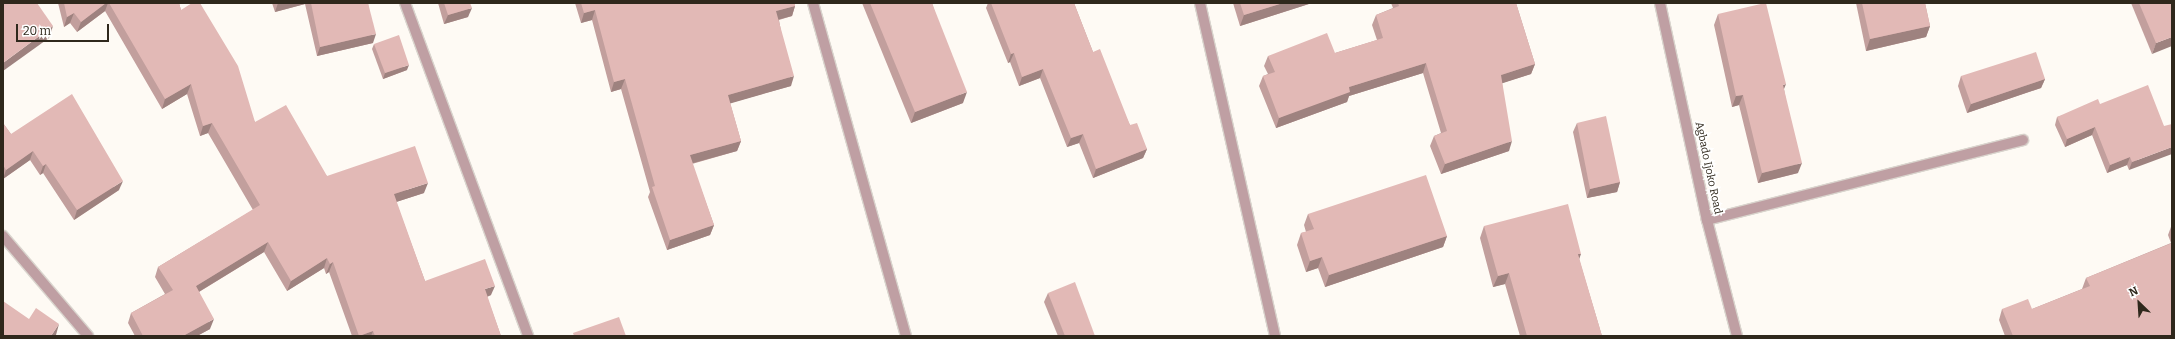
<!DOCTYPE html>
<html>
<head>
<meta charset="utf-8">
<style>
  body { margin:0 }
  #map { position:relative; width:2175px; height:339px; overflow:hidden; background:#fefaf4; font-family:Bitter,serif }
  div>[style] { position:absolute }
  .roads { filter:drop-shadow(1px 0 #d9d4cd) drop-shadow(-1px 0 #d9d4cd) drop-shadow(0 1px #d9d4cd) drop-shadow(0 -1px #d9d4cd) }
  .street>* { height:10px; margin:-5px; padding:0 5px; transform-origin:5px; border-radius:5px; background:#bf9fa3 }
  .wall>* { inset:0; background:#c29f9d }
  .shaded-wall>* { inset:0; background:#9e827f }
  .building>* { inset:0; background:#e2b9b6 }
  span { translate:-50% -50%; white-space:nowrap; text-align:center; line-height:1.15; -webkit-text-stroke:3.5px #fff; paint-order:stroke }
  .street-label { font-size:11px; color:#2f281c }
  .frame { position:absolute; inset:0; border:4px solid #2f281c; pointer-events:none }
  .north { position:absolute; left:2119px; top:283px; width:40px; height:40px; -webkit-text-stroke:3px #fff; paint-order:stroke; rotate:335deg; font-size:11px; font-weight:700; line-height:16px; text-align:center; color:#2f281c }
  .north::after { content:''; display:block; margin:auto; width:14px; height:18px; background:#2f281c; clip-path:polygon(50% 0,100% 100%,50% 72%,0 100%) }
  .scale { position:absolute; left:16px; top:24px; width:93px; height:18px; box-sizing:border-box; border:2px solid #2f281c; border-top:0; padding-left:5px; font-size:12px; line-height:14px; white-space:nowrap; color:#2f281c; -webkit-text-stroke:3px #fff; paint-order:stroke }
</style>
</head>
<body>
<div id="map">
  <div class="roads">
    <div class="street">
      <div style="left:405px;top:3px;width:355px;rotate:69.7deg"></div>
      <div style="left:813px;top:3px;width:346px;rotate:74.4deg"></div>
      <div style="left:1200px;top:3px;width:341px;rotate:77.3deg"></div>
      <div style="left:1660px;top:3px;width:222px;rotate:77.8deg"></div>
      <div style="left:1707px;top:220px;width:120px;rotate:75.5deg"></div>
      <div style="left:1707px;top:220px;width:326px;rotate:-14.2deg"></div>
      <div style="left:3px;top:236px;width:131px;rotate:49.6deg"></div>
    </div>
  </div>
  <div class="wall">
    <div style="clip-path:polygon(58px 3px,179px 3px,181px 10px,255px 122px,327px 176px,424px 193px,396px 202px,425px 281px,491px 295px,487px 297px,501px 336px,352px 336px,329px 272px,326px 274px,324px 268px,287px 291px,264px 252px,199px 292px,210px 329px,197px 336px,135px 336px,128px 323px,131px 313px,165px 294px,155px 277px,158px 267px,253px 210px,208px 133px,200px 136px,187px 94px,162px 109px,105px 11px,77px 32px,70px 23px,64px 27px)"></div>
    <div style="clip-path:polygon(272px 3px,368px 3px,373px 43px,317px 56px,305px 4px,275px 12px)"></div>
    <div style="clip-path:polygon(438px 3px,470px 3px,468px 17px,444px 24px)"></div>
    <div style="clip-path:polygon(575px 3px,795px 3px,795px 6px,792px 16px,779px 20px,791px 86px,730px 103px,741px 141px,737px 151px,692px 164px,714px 225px,710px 235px,667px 250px,648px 197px,650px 192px,621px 89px,611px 92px,592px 20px,581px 23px)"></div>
    <div style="clip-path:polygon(862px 3px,932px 3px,963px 103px,911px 123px)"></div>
    <div style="clip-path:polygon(988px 3px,1074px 3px,1093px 52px,1130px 125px,1147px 149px,1143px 158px,1093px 178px,1079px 143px,1067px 147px,1040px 78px,1019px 86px,1010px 62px,1008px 63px,986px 8px)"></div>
    <div style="clip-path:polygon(1233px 3px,1312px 3px,1240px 26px)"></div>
    <div style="clip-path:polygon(1391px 3px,1516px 3px,1535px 64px,1531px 74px,1502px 83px,1509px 151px,1441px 174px,1430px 146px,1434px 136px,1441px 133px,1423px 73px,1349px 96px,1347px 102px,1276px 128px,1259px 86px,1263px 76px,1268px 74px,1264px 66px,1268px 56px,1335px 53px,1377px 40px,1372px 25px,1376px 15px,1393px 8px)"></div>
    <div style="clip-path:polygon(1856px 3px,1925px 3px,1930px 26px,1926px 37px,1866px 51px)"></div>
    <div style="clip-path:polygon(2131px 3px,2172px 3px,2152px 54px)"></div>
    <div style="clip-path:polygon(1718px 14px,1784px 89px,1798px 173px,1758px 183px,1739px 105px,1732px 107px,1714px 25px)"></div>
    <div style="clip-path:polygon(374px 44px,407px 70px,383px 79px,372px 49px)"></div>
    <div style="clip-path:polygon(1961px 76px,2045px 79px,2041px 88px,1967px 113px,1958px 86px)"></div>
    <div style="clip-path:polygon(2100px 104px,2164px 126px,2129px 170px,2127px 165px,2107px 173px,2092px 135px,2065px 147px,2055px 125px,2057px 117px)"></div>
    <div style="clip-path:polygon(3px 123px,11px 134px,119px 190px,74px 220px,43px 173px,40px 175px,30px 160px,3px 179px)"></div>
    <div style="clip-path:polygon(1577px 123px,1620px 182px,1617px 192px,1587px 198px,1573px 132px)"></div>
    <div style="clip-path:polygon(1308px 214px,1447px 236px,1443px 247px,1325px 287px,1318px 268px,1306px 272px,1297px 245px,1301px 233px,1306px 232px,1304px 225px)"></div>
    <div style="clip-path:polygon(2172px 224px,2172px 336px,2005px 336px,1999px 320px,2002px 309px,2032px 309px,2082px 289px,2086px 278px,2171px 243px,2168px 235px)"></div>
    <div style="clip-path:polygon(1484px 226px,1579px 259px,1602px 336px,1520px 336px,1505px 284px,1493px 287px,1480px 238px)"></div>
    <div style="clip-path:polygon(1048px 293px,1095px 336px,1058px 336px,1044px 302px)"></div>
  </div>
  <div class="shaded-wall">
    <div style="clip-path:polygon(106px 3px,108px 3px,105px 11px,77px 32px,81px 22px)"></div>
    <div style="clip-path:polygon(278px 3px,306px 3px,305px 4px,275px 12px)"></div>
    <div style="clip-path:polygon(1283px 3px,1312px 3px,1240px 26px,1244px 15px)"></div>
    <div style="clip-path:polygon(795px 6px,792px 16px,773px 21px,776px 11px)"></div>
    <div style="clip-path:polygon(472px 8px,468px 17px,444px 24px,448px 15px)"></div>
    <div style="clip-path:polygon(595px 10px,592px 20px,581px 23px,584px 13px)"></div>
    <div style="clip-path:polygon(74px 13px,70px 23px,64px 27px,67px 17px)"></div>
    <div style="clip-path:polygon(53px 26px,49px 38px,3px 71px,3px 63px)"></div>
    <div style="clip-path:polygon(1930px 26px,1926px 37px,1866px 51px,1870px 39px)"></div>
    <div style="clip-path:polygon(376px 34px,373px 43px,317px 56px,320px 47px)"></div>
    <div style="clip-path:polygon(2172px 37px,2172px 46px,2152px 54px,2156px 43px)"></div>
    <div style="clip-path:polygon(1014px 53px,1010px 62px,1008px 63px,1011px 54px)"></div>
    <div style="clip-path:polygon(1426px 63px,1423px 73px,1349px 96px,1347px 102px,1276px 128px,1279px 118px,1349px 87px)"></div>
    <div style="clip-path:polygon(1535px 64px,1531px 74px,1497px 85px,1501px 75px)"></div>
    <div style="clip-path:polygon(409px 65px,407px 70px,383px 79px,385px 73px)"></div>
    <div style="clip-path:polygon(1043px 69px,1040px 78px,1019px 86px,1022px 77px)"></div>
    <div style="clip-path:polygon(794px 76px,791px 86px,725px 105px,728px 95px)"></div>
    <div style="clip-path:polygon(625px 79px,621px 89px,611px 92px,614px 82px)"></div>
    <div style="clip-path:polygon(2045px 79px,2041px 88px,1967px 113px,1971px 104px)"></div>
    <div style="clip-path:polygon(191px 84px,187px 94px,162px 109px,165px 99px)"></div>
    <div style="clip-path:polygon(1786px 84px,1782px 94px,1783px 85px)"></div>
    <div style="clip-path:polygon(967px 92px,963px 103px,911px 123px,915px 112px)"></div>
    <div style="clip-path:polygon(1743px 95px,1739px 105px,1732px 107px,1736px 96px)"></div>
    <div style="clip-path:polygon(212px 123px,208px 133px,200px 136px,203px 126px)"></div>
    <div style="clip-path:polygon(2095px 127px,2092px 135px,2065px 147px,2067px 139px)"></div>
    <div style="clip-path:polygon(1083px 134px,1079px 143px,1067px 147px,1071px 138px)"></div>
    <div style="clip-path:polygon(741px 141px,737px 151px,686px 165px,690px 155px)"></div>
    <div style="clip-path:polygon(1512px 141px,1509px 151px,1441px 174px,1445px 164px)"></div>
    <div style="clip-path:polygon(2172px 147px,2172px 154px,2129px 170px,2132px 162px)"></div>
    <div style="clip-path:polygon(1147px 149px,1143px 158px,1093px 178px,1096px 169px)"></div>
    <div style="clip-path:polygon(33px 151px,30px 160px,3px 179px,6px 170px)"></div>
    <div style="clip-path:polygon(2130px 157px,2127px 165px,2107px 173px,2110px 165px)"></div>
    <div style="clip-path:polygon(1802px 163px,1798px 173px,1758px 183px,1762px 173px)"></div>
    <div style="clip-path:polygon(46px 164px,43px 173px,40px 175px,43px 166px)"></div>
    <div style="clip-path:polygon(123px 181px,119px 190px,74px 220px,77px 210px)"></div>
    <div style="clip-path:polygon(1620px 182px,1617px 192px,1587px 198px,1590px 189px)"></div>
    <div style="clip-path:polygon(428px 183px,424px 193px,390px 204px,394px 194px)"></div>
    <div style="clip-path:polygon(714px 225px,710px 235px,667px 250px,670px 240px)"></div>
    <div style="clip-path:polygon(1447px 236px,1443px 247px,1325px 287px,1329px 275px)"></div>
    <div style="clip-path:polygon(268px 242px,264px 252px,192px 296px,196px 286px)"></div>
    <div style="clip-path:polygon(1578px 254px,1581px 254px,1577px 265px)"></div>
    <div style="clip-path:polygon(1322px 257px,1318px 268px,1306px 272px,1310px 261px)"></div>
    <div style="clip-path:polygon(327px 258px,324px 268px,287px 291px,291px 281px)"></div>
    <div style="clip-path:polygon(333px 262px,329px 272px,326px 274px,330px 264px)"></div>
    <div style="clip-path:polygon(1509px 273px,1505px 284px,1493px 287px,1498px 276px)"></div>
    <div style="clip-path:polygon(495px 286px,491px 295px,481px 299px,485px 289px)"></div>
    <div style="clip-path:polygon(214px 319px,210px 329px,197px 336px,183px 336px)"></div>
    <div style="clip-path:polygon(59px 324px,56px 335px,55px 336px,51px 336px)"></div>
    <div style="clip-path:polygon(373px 331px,371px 336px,359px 336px)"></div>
  </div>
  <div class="building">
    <div style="clip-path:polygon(3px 3px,37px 3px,53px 26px,3px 63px)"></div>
    <div style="clip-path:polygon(64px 3px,106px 3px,81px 22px,74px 13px,67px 17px)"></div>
    <div style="clip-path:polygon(109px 3px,179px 3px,181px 10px,192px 3px,200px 3px,238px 66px,255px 122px,286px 105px,327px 176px,415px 146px,428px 183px,394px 194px,425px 281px,485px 259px,495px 286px,485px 289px,501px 336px,375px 336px,373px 331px,359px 336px,333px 262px,330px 264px,327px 258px,291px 281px,268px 242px,196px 286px,214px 319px,183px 336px,143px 336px,131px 313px,173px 290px,158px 267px,260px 205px,212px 123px,203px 126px,191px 84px,165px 99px)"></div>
    <div style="clip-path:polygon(311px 3px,368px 3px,376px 34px,320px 47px)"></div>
    <div style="clip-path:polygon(444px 3px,470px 3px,472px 8px,448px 15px)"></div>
    <div style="clip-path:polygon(581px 3px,795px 3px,795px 6px,776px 11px,794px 76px,728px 95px,741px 141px,690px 155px,714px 225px,670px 240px,652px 187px,655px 186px,625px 79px,614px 82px,595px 10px,584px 13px)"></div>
    <div style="clip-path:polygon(870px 3px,932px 3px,967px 92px,915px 112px)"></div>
    <div style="clip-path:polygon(991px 3px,1074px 3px,1093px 52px,1100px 49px,1130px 125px,1137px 123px,1147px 149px,1096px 169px,1083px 134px,1071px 138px,1043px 69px,1022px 77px,1014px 53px,1011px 54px)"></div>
    <div style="clip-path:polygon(1240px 3px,1283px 3px,1244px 15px)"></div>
    <div style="clip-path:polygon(1398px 3px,1516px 3px,1535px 64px,1501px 75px,1512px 141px,1445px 164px,1434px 136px,1447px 131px,1426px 63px,1349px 87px,1350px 92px,1279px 118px,1263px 76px,1275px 72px,1268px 56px,1327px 33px,1335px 53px,1383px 38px,1376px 15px,1399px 6px)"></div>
    <div style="clip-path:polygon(1765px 3px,1766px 3px,1786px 84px,1783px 85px,1802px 163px,1762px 173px,1743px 95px,1736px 96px,1718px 14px)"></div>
    <div style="clip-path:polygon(1862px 3px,1925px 3px,1930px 26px,1870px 39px)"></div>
    <div style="clip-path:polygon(2139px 3px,2172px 3px,2172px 37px,2156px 43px)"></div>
    <div style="clip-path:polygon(399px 35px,409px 65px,385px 73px,374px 44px)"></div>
    <div style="clip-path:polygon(2036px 52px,2045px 79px,1971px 104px,1961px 76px)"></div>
    <div style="clip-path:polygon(2148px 85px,2164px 126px,2172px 124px,2172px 147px,2132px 162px,2130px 157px,2110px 165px,2095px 127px,2067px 139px,2057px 117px,2098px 99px,2100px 104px)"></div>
    <div style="clip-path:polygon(72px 94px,123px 181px,77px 210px,46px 164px,43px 166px,33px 151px,6px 170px,3px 165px,3px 123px,11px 134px)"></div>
    <div style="clip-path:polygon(1606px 116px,1620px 182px,1590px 189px,1577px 123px)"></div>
    <div style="clip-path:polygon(1426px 175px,1447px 236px,1329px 275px,1322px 257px,1310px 261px,1301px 233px,1314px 229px,1308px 214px)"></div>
    <div style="clip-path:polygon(1568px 204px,1581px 254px,1578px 254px,1602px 336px,1527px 336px,1509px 273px,1498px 276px,1484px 226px)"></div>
    <div style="clip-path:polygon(2172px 243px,2172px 336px,2013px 336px,2002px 309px,2028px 299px,2032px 309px,2090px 286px,2086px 278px)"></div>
    <div style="clip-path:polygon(1075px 282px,1095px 336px,1065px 336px,1048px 293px)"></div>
    <div style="clip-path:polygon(3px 301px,29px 319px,36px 308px,59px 324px,51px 336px,3px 336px)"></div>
    <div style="clip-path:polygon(619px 317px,626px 336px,574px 336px,573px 333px)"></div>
  </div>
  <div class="street-label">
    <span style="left:1708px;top:168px;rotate:78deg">Agbado Ijoko Road</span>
  </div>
  <div class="frame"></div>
  <div class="north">N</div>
  <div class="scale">20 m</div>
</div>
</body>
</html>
